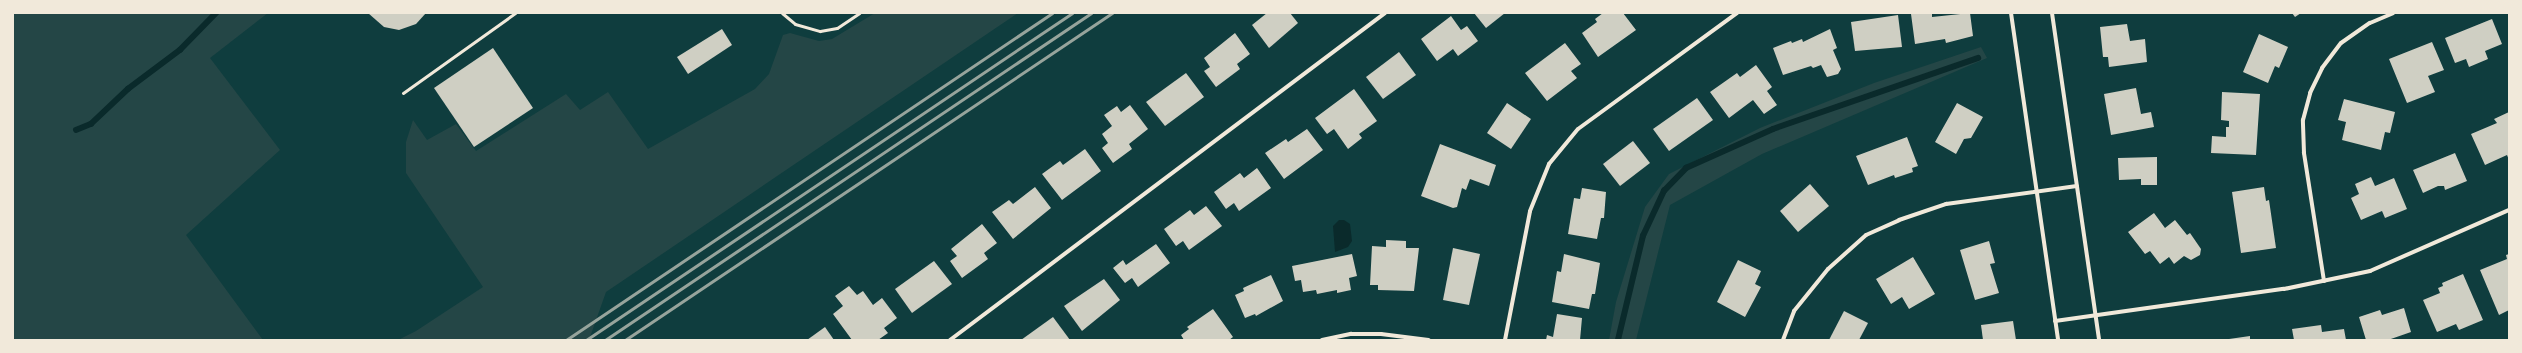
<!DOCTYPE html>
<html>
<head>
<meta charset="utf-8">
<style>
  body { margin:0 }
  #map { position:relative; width:2522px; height:353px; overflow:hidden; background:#0f3d3e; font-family:Mulish,sans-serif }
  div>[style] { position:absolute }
  .green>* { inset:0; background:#244646 }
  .water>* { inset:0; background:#0a2a2b }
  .stream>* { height:5.5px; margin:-2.75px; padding:0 2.75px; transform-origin:2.75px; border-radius:2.75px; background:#0a2a2b }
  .building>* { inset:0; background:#cfcfc3 }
  .service>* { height:3px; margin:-1.5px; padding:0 1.5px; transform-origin:1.5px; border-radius:1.5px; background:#f1e9da }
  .minor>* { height:4px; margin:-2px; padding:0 2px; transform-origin:2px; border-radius:2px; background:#f1e9da }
  .rail>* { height:3px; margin:-1.5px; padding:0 1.5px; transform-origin:1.5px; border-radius:1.5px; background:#97a49c }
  span { translate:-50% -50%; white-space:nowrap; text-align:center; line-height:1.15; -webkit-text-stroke:3px #f1e9da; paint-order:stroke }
  .frame { position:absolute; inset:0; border:14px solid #f1e9da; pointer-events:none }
</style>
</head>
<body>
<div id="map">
  <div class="green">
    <div style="clip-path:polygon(13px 13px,268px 13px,210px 58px,280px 150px,186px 235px,263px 340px,13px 340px)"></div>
    <div style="clip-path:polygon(875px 13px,1018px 13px,606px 292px,589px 340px,398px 340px,416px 331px,483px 287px,406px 173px,406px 142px,413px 120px,427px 140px,456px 124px,476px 151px,566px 94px,580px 110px,608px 92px,648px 149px,755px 89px,769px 74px,783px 35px,790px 33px,819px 41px,832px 39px)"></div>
    <div style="clip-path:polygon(1981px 47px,1987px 58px,1762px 154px,1670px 205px,1636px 340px,1609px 340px,1616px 302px,1645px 207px,1669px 174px,1760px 128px,1874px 83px)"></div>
  </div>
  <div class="water">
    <div style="clip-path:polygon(1339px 220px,1344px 220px,1350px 224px,1352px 241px,1348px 247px,1335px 252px,1333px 226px)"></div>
  </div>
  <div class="stream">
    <div style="left:76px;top:130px;width:16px;rotate:-22deg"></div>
    <div style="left:91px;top:124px;width:51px;rotate:-43.4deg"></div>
    <div style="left:128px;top:89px;width:65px;rotate:-36.9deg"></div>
    <div style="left:180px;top:50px;width:52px;rotate:-45.8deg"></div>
    <div style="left:1618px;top:340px;width:107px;rotate:-76.5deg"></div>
    <div style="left:1643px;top:236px;width:50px;rotate:-65deg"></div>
    <div style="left:1664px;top:191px;width:32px;rotate:-46deg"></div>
    <div style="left:1686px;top:168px;width:95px;rotate:-24.1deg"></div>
    <div style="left:1773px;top:129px;width:217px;rotate:-19.1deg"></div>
  </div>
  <div class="building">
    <div style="clip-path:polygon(368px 13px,426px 13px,416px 24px,399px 30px,384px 27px)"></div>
    <div style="clip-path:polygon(1267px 13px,1290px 13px,1298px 23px,1269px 48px,1252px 25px)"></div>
    <div style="clip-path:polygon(1474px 13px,1505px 13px,1486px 28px)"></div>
    <div style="clip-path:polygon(1603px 13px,1623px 13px,1636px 30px,1598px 57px,1582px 33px,1597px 22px,1595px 19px)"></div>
    <div style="clip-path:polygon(1922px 13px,1932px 13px,1932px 17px,1970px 13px,1973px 36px,1946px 43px,1945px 39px,1915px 44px,1911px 14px)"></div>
    <div style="clip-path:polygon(2292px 13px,2301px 13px,2295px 17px)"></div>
    <div style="clip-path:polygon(1898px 15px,1902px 47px,1855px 51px,1851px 22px)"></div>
    <div style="clip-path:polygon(1451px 16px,1461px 30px,1467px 26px,1478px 41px,1458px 56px,1453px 49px,1437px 61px,1421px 39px)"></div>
    <div style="clip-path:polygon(2492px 19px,2502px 44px,2485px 51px,2488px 59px,2469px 67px,2466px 59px,2455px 63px,2445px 38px)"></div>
    <div style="clip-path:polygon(2127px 24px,2130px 41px,2145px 39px,2147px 62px,2109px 67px,2108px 57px,2103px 57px,2100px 27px)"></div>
    <div style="clip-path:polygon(722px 29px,732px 45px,688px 74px,677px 57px)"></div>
    <div style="clip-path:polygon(1830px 29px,1837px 48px,1833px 50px,1841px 69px,1838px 74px,1827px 77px,1821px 65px,1813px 68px,1811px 66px,1783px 75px,1773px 48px,1791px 41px,1792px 43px,1802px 39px,1803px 42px)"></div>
    <div style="clip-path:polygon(1235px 33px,1250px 54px,1237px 64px,1240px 69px,1216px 87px,1204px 71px,1210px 67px,1204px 58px)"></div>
    <div style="clip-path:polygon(2259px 34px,2288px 47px,2279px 68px,2275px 66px,2268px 83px,2243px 72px)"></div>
    <div style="clip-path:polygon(2432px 42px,2444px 70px,2428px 76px,2435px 92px,2407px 103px,2389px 59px)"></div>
    <div style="clip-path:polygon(1565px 43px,1581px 64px,1571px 71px,1577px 78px,1547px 101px,1525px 73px)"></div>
    <div style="clip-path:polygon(493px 48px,533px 108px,474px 147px,434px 88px)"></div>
    <div style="clip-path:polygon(1399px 52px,1416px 75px,1383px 99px,1366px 77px)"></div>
    <div style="clip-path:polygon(1756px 65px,1772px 87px,1767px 91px,1777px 105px,1764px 114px,1753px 100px,1729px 118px,1710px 92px,1737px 73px,1740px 77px)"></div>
    <div style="clip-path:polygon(1186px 73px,1204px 97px,1165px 126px,1146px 102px)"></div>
    <div style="clip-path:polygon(2136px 88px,2141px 114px,2151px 112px,2154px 127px,2111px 135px,2104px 94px)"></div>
    <div style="clip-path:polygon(1354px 89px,1377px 121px,1359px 134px,1362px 138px,1348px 149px,1334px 129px,1327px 134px,1315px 118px)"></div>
    <div style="clip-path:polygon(2222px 92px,2260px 94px,2256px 155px,2211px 153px,2212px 136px,2226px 137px,2226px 127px,2229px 127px,2229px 121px,2221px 120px)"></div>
    <div style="clip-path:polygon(1697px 98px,1713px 120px,1669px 151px,1653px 129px)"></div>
    <div style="clip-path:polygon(2344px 99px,2395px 112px,2390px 133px,2385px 132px,2381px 150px,2342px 140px,2346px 122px,2338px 120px)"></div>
    <div style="clip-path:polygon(1507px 103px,1531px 119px,1511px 149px,1487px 133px)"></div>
    <div style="clip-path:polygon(1957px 103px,1983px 117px,1971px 138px,1964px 139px,1956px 154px,1935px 142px)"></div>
    <div style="clip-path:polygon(1130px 105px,1148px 129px,1129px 144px,1132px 149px,1113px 163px,1102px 148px,1108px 143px,1102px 134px,1112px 126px,1104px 115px,1117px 106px,1121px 112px)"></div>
    <div style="clip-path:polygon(2509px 112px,2509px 160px,2507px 155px,2485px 165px,2471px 134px,2497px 123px,2494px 119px)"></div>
    <div style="clip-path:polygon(1307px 129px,1323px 150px,1284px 179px,1265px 153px,1286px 139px,1288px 142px)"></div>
    <div style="clip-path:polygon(1907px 137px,1918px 166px,1912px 168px,1913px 172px,1895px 178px,1894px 175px,1868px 185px,1856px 156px)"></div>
    <div style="clip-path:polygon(1633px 141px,1650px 163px,1620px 186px,1603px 164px)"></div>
    <div style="clip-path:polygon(1440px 144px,1496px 165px,1489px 186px,1470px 179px,1466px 190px,1462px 188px,1457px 207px,1453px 208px,1421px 196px)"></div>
    <div style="clip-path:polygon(1085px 149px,1101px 171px,1062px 200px,1042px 174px,1060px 161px,1063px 165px)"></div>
    <div style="clip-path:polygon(2455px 153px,2467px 181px,2445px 190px,2444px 186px,2438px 186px,2423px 193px,2413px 170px)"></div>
    <div style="clip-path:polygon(2157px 157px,2157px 185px,2141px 185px,2141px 179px,2119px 180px,2118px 158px)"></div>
    <div style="clip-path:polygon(1257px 168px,1271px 188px,1239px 211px,1234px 203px,1226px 209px,1214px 192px,1240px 173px,1244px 178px)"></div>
    <div style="clip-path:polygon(2371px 177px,2375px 186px,2394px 178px,2407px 209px,2385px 218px,2382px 211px,2361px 220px,2351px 198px,2359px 194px,2355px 184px)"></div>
    <div style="clip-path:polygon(1810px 184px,1829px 206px,1798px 232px,1780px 211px)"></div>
    <div style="clip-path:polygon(1035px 187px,1051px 208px,1013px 239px,992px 212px,1009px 200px,1013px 204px)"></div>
    <div style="clip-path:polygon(2264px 187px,2266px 201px,2269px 200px,2276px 248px,2241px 253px,2232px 192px)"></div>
    <div style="clip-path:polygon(1582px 188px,1606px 192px,1604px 218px,1601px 218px,1597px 239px,1568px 234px,1574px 198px,1580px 199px)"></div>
    <div style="clip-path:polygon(1206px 206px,1222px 226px,1189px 250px,1183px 241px,1176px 246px,1164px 229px,1190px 210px,1194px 215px)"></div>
    <div style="clip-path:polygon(2154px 213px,2165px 228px,2175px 220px,2187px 235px,2190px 233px,2201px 249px,2200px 255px,2191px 260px,2184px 256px,2174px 264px,2169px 257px,2160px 264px,2150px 251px,2145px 254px,2128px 232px)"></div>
    <div style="clip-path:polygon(982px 224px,997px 243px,984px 253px,988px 259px,962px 278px,950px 261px,957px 256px,951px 249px)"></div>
    <div style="clip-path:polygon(1386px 240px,1406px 241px,1406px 248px,1419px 248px,1414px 291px,1378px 290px,1378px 285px,1370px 285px,1372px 246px,1386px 247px)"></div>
    <div style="clip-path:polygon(1989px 241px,1995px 263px,1990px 264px,1999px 293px,1975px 300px,1960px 250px)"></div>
    <div style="clip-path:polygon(1156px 244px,1170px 263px,1138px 287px,1132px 278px,1125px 283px,1113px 268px,1123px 260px,1126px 265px)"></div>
    <div style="clip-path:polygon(1453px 248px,1480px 254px,1469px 305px,1443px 300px)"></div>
    <div style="clip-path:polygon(1352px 254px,1357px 276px,1349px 278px,1351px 290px,1337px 293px,1337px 290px,1317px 294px,1316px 290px,1303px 292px,1301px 280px,1295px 281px,1292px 266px)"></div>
    <div style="clip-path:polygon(1564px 254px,1600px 263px,1595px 294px,1592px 294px,1589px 309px,1552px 302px,1557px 271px,1561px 272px)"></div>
    <div style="clip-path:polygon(2509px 254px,2509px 310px,2499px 315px,2480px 270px,2507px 259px,2506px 255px)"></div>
    <div style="clip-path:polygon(1913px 257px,1935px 294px,1909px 309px,1902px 297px,1891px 304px,1876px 279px)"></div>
    <div style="clip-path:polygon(1738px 260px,1761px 271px,1755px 284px,1761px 287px,1745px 317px,1717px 302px)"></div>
    <div style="clip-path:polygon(934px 261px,952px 284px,912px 313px,895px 289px)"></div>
    <div style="clip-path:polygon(2463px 274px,2483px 320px,2459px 330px,2456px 324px,2437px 332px,2423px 300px,2440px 293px,2438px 288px,2443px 286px,2442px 283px)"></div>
    <div style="clip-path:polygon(1271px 275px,1283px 301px,1256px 316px,1255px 314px,1245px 318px,1235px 295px,1244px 291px,1243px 288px)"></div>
    <div style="clip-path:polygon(1104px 279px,1120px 300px,1082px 331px,1064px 306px)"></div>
    <div style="clip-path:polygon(849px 286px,857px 295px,863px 291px,873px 305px,882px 298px,897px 318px,884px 328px,888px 333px,878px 340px,852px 340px,833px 314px,843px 306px,835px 296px)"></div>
    <div style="clip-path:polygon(2404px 308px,2411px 332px,2388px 340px,2366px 340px,2359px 317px,2380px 310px,2382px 315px)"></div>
    <div style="clip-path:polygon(1213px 309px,1233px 337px,1229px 340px,1184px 340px,1181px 335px,1189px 329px,1187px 327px)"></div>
    <div style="clip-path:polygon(1844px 311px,1868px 323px,1859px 340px,1829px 340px)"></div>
    <div style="clip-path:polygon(1557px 314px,1582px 318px,1580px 340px,1546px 340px,1547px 335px,1553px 337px)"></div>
    <div style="clip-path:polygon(1053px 317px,1070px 340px,1021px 340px)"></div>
    <div style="clip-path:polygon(2013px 321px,2016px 340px,1983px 340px,1981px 325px)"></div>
    <div style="clip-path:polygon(2321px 325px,2322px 332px,2344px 329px,2346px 340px,2294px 340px,2292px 329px)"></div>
    <div style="clip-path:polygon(825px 327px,834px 340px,807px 340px)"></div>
    <div style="clip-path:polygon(2250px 336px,2250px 340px,2229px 340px,2229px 339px)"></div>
  </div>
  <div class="service">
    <div style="left:782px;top:13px;width:17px;rotate:40deg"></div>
    <div style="left:795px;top:24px;width:26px;rotate:16deg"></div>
    <div style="left:820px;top:31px;width:17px;rotate:-10deg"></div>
    <div style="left:837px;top:28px;width:27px;rotate:-34deg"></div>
    <div style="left:403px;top:93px;width:138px;rotate:-35.5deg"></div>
  </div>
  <div class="minor">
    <div style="left:2011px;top:13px;width:330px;rotate:81.8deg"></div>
    <div style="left:2052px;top:13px;width:330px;rotate:81.8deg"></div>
    <div style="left:2324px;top:281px;width:130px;rotate:-98.9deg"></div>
    <div style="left:2304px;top:153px;width:33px;rotate:-92deg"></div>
    <div style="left:2303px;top:120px;width:28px;rotate:-75deg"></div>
    <div style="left:2310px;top:93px;width:28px;rotate:-64deg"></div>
    <div style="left:2322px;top:68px;width:31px;rotate:-53deg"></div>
    <div style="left:2341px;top:43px;width:35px;rotate:-35deg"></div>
    <div style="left:2370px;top:23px;width:25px;rotate:-23deg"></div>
    <div style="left:2055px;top:321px;width:231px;rotate:-8deg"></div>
    <div style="left:2284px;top:289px;width:88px;rotate:-11.8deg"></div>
    <div style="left:2370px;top:271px;width:152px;rotate:-23.7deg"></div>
    <div style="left:950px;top:340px;width:544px;rotate:-36.93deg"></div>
    <div style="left:1322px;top:340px;width:30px;rotate:-12deg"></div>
    <div style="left:1351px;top:334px;width:30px"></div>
    <div style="left:1381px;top:334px;width:48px;rotate:7.1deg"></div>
    <div style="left:1505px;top:340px;width:131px;rotate:-79deg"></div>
    <div style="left:1530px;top:211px;width:51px;rotate:-68deg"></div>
    <div style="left:1549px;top:164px;width:45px;rotate:-50.4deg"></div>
    <div style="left:1578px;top:129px;width:197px;rotate:-36.1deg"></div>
    <div style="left:1783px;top:340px;width:31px;rotate:-69deg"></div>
    <div style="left:1794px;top:311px;width:54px;rotate:-51deg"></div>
    <div style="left:1828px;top:269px;width:51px;rotate:-41.8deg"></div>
    <div style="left:1866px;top:235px;width:36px;rotate:-24deg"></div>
    <div style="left:1899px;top:220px;width:50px;rotate:-18.8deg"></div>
    <div style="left:1946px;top:204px;width:132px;rotate:-7.8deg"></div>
  </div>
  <div class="rail">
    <div style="left:566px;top:340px;width:586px;rotate:-33.93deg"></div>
    <div style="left:586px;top:340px;width:586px;rotate:-33.93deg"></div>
    <div style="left:605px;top:340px;width:586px;rotate:-33.93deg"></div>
    <div style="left:625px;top:340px;width:587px;rotate:-33.88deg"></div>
  </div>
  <div class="frame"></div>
</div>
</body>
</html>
